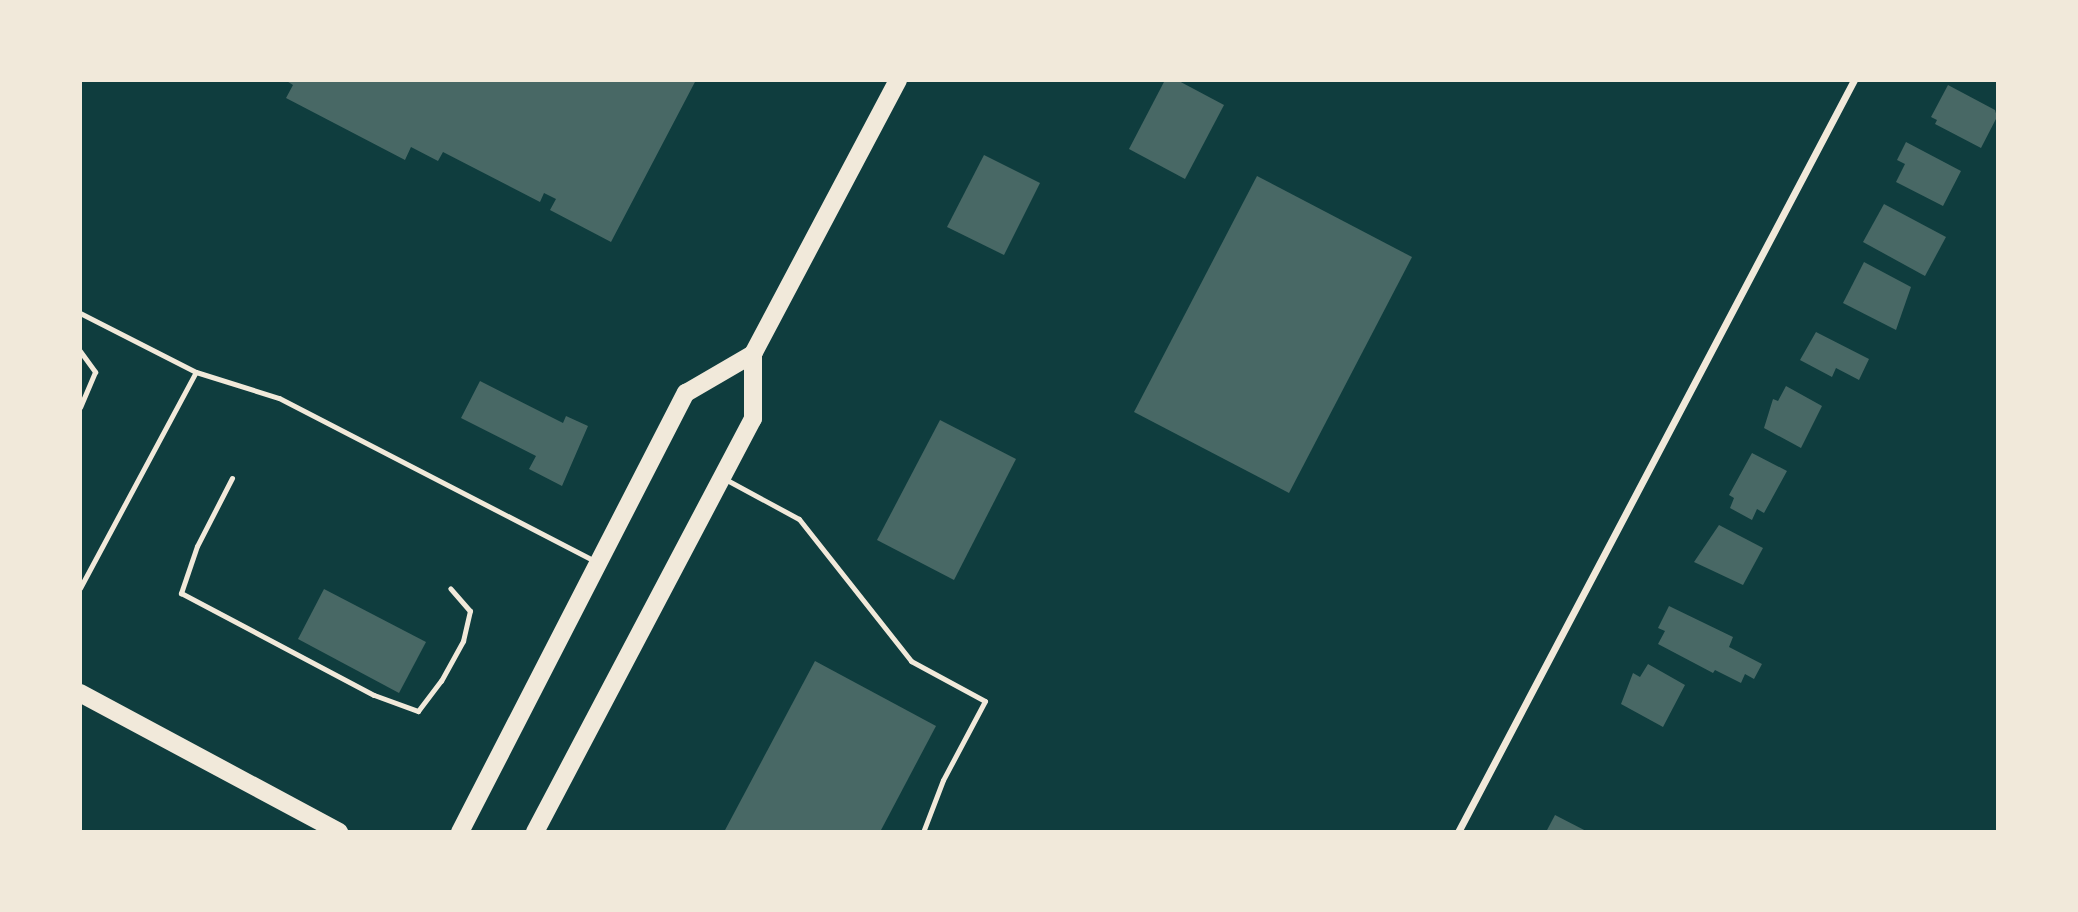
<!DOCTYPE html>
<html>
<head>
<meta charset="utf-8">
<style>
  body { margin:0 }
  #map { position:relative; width:2078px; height:912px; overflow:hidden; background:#0f3d3e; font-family:"PT Sans",sans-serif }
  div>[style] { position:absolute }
  .building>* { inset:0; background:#486865 }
  .service>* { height:5px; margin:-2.5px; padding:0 2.5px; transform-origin:2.5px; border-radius:2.5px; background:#f1e9da }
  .minor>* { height:7px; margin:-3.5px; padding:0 3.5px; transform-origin:3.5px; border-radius:3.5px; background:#f1e9da }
  .primary>* { height:18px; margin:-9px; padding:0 9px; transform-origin:9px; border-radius:9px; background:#f1e9da }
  span { translate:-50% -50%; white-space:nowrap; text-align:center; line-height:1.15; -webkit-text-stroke:6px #f1e9da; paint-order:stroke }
  .frame { position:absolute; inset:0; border:82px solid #f1e9da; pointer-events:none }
</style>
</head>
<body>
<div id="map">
  <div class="building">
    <div style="clip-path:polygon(285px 80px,696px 80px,611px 242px,550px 210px,556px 199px,544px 193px,540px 202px,443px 152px,438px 161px,411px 147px,405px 160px,286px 98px,293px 85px)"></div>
    <div style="clip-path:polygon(1165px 80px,1177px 80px,1224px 105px,1185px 179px,1129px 149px)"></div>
    <div style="clip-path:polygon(1948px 85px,1995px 110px,1997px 117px,1981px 148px,1935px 124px,1937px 120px,1931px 117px)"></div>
    <div style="clip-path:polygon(1906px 142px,1961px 171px,1943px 206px,1896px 182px,1905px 164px,1897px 160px)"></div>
    <div style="clip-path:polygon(984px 155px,1040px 183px,1004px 255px,947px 227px)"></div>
    <div style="clip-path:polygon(1257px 176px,1412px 257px,1289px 493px,1134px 412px)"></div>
    <div style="clip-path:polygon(1884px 204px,1946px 237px,1925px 276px,1863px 242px)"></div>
    <div style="clip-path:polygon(1864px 262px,1911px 287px,1896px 330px,1843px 303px)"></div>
    <div style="clip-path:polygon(1816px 332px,1869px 359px,1859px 380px,1836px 368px,1832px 377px,1800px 360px)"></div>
    <div style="clip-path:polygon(480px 381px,563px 423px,566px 416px,588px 426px,562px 486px,529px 469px,536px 456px,461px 418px)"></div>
    <div style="clip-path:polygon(1786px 386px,1822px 406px,1801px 448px,1764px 428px,1773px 399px,1778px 401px)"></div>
    <div style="clip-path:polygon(940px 420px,1016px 459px,954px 580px,877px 540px)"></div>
    <div style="clip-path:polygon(1752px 453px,1787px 471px,1764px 513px,1757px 509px,1752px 520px,1730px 508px,1734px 498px,1729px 495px)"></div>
    <div style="clip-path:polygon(1719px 525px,1763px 548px,1743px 585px,1694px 562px)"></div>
    <div style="clip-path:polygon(324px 589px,426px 642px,399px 693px,298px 639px)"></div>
    <div style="clip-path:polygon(1669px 606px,1733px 637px,1729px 647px,1762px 664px,1754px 679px,1745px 674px,1741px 683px,1715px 670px,1713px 673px,1658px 644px,1665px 631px,1658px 628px)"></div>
    <div style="clip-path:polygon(815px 661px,936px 726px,880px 832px,724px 832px)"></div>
    <div style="clip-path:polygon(1648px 664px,1685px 685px,1663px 727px,1621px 704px,1633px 673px,1640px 677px)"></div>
    <div style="clip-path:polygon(1555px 815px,1588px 832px,1546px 832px)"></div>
  </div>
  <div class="service">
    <div style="left:80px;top:313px;width:130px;rotate:27deg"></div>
    <div style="left:196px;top:372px;width:87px;rotate:17.4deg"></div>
    <div style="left:279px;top:398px;width:358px;rotate:27.3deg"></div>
    <div style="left:80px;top:351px;width:26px;rotate:54deg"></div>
    <div style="left:95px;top:372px;width:38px;rotate:113deg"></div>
    <div style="left:232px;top:478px;width:76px;rotate:117.2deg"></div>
    <div style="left:197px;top:546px;width:50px;rotate:108.8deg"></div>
    <div style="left:181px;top:593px;width:218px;rotate:27.9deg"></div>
    <div style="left:374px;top:695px;width:47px;rotate:20deg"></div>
    <div style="left:418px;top:711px;width:38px;rotate:-53deg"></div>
    <div style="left:441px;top:681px;width:46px;rotate:-61.2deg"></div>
    <div style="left:463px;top:641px;width:31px;rotate:-77deg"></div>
    <div style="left:470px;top:611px;width:30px;rotate:-131deg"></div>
    <div style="left:725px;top:479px;width:84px;rotate:28.4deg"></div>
    <div style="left:799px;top:519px;width:181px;rotate:51.7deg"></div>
    <div style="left:911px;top:661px;width:84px;rotate:28.4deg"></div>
    <div style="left:985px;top:701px;width:89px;rotate:118deg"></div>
    <div style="left:943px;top:780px;width:56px;rotate:111deg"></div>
    <div style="left:80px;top:588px;width:245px;rotate:-61.8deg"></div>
  </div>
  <div class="minor">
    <div style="left:1458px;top:832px;width:850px;rotate:-62.23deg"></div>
  </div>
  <div class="primary">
    <div style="left:80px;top:693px;width:294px;rotate:28.2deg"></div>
    <div style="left:460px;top:832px;width:494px;rotate:-62.8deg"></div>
    <div style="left:686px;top:393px;width:78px;rotate:-30.2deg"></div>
    <div style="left:535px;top:832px;width:467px;rotate:-62.2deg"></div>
    <div style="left:753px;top:419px;width:65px;rotate:-90deg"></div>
    <div style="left:753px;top:354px;width:310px;rotate:-62.1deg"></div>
  </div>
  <div class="frame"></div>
</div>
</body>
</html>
